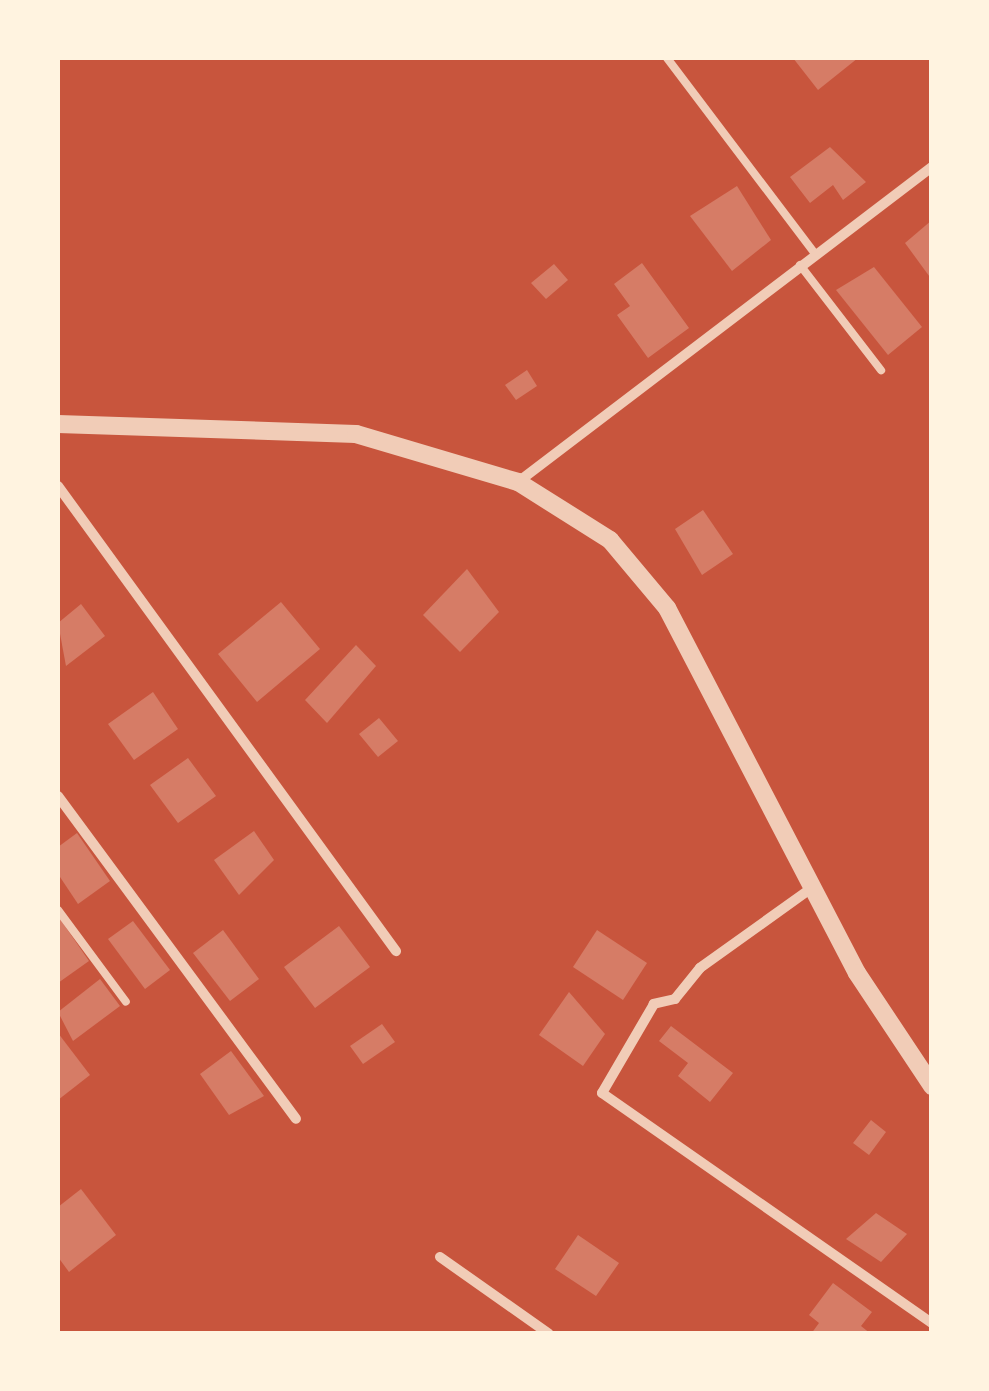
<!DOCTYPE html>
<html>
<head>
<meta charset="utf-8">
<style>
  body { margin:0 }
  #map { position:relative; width:989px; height:1391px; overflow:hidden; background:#c8553d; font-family:"Varela Round",sans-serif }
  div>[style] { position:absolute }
  .building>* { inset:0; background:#d67c66 }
  .service>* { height:8px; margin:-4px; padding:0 4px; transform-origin:4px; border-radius:4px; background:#f1ccb7 }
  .minor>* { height:10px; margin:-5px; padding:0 5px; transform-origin:5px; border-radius:5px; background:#f1ccb7 }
  .tertiary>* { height:18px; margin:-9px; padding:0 9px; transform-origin:9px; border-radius:9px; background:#f1ccb7 }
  span { translate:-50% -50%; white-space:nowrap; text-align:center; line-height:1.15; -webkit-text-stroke:10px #fff3e0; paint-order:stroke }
  .frame { position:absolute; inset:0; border:60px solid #fff3e0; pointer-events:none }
</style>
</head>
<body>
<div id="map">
  <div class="building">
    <div style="clip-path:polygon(793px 58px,858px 58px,818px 90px)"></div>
    <div style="clip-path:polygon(830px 147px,866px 182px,843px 200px,833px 185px,810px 203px,790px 177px)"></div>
    <div style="clip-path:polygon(737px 186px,771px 240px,732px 271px,690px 216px)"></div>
    <div style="clip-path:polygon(932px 220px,932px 280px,905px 243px)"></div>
    <div style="clip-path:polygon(642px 263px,689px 328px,648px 358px,617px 315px,630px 306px,614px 284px)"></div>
    <div style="clip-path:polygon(554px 264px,568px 280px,546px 299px,531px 283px)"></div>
    <div style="clip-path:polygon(874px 267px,922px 327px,888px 355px,836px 290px)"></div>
    <div style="clip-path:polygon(527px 370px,537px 386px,516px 400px,505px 385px)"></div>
    <div style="clip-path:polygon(703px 510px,733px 554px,702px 575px,675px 529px)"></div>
    <div style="clip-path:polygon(467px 569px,499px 612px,460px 652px,423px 615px)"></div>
    <div style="clip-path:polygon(281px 602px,320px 649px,257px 702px,218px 654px)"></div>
    <div style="clip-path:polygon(81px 604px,105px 636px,66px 666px,58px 623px)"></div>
    <div style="clip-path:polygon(356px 645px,376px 666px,327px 723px,305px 700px)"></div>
    <div style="clip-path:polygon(153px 692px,178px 729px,134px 760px,108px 724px)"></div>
    <div style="clip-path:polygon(379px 718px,398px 741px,378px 757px,359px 734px)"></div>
    <div style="clip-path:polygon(188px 758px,216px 796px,178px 823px,150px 785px)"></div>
    <div style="clip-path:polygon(254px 831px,274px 860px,239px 895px,214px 860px)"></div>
    <div style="clip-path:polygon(77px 833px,110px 881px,78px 904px,58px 874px,58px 847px)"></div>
    <div style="clip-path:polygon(58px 916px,89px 961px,58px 983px)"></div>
    <div style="clip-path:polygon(133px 921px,170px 970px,145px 989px,108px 939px)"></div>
    <div style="clip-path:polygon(339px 926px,370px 967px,315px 1008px,284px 967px)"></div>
    <div style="clip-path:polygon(223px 930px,259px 979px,230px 1001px,193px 953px)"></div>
    <div style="clip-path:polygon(597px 930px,647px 963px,623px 1000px,573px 967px)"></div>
    <div style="clip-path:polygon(100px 979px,120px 1006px,73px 1041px,58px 1012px)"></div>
    <div style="clip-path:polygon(569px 992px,605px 1034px,583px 1066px,539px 1035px)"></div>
    <div style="clip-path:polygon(382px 1024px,395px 1042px,363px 1064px,350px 1046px)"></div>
    <div style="clip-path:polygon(671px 1026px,733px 1073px,710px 1102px,678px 1076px,688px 1063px,659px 1041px)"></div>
    <div style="clip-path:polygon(58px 1033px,90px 1075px,58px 1100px)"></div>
    <div style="clip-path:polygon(231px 1051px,264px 1096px,229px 1115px,200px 1074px)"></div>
    <div style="clip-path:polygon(871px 1120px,886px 1132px,869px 1155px,853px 1143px)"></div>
    <div style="clip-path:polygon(81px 1189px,116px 1235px,69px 1272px,58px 1257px,58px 1207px)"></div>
    <div style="clip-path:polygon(876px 1213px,907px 1234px,881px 1262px,846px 1239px)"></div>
    <div style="clip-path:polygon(578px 1235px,619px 1263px,596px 1296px,555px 1269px)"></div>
    <div style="clip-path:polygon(833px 1283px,872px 1312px,861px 1326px,871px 1334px,811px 1334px,819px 1323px,809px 1315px)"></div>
  </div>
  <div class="service">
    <div style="left:667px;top:58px;width:246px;rotate:52.9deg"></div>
    <div style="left:800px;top:265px;width:133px;rotate:52.4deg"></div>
    <div style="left:58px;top:910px;width:114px;rotate:53.5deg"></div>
  </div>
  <div class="minor">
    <div style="left:518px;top:482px;width:520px;rotate:-37.27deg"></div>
    <div style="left:58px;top:486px;width:575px;rotate:53.99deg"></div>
    <div style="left:58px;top:796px;width:401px;rotate:53.6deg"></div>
    <div style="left:813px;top:887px;width:139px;rotate:144.4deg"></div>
    <div style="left:700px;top:968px;width:40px;rotate:129deg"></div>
    <div style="left:675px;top:999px;width:22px;rotate:167deg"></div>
    <div style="left:654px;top:1004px;width:103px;rotate:120.3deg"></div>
    <div style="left:602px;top:1093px;width:402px;rotate:34.9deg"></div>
    <div style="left:440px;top:1257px;width:133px;rotate:35.2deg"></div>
  </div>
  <div class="tertiary">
    <div style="left:58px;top:424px;width:298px;rotate:1.9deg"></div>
    <div style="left:356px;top:434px;width:169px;rotate:16.5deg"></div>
    <div style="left:518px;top:482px;width:109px;rotate:32.2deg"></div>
    <div style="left:610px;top:540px;width:89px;rotate:50deg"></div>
    <div style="left:667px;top:608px;width:411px;rotate:62.5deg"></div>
    <div style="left:857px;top:973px;width:136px;rotate:56.4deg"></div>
  </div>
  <div class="frame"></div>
</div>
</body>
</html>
